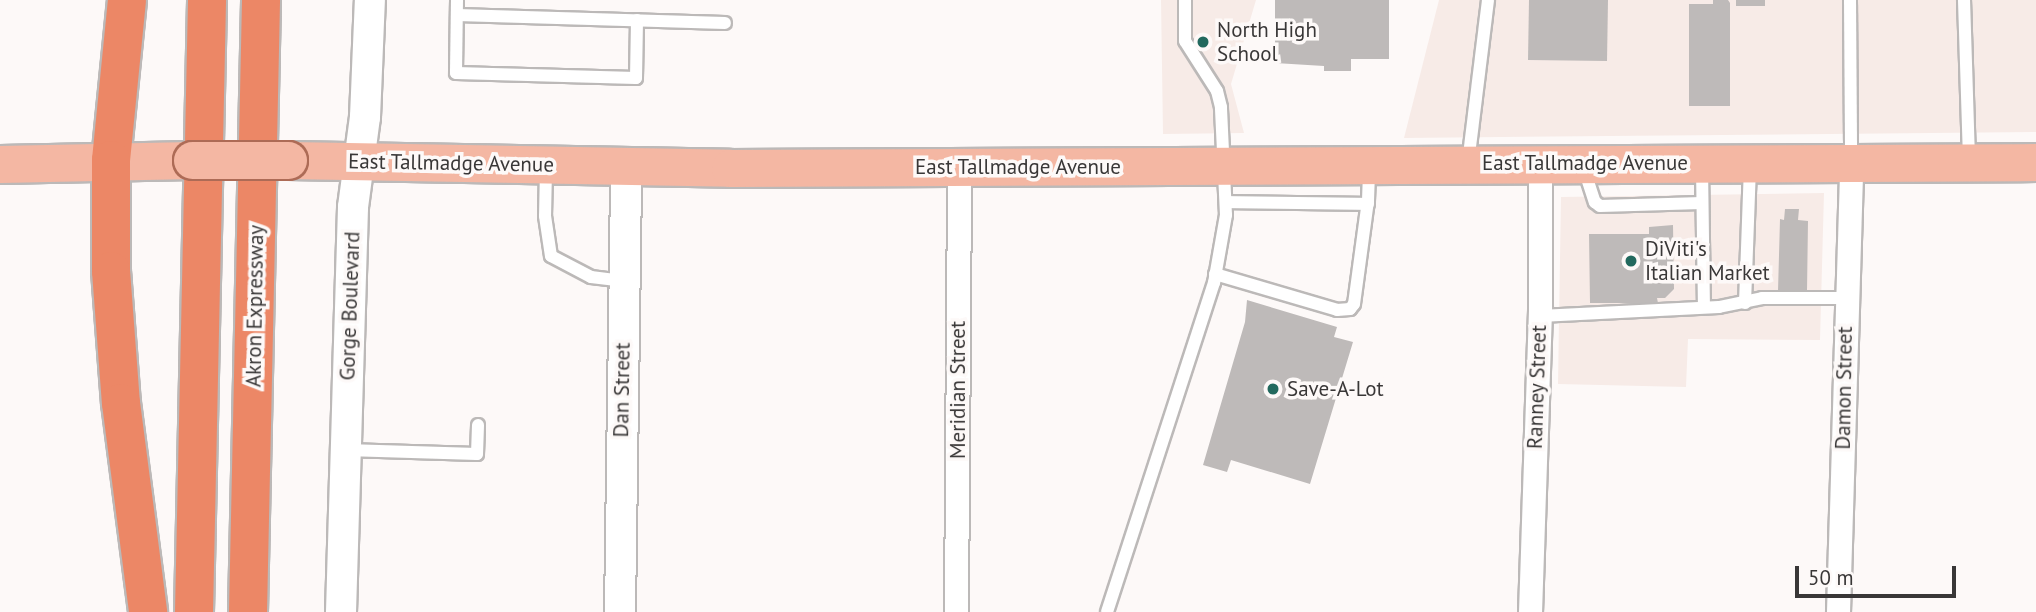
<!DOCTYPE html>
<html>
<head>
<meta charset="utf-8">
<style>
  body { margin:0 }
  #map { position:relative; width:2036px; height:612px; overflow:hidden; background:#fdf9f8; font-family:"PT Sans",sans-serif }
  div>[style] { position:absolute }
  .built>* { inset:0; background:#f7ebe7 }
  .building>* { inset:0; background:#bebab9 }
  .roads { filter:drop-shadow(2px 0 #bcb9b8) drop-shadow(-2px 0 #bcb9b8) drop-shadow(0 2px #bcb9b8) drop-shadow(0 -2px #bcb9b8) }
  .service>* { height:12px; margin:-6px; padding:0 6px; transform-origin:6px; border-radius:6px; background:#fff }
  .minor>* { height:23px; margin:-11.5px; padding:0 11.5px; transform-origin:11.5px; border-radius:11.5px; background:#fff }
  .tertiary>* { height:30px; margin:-15px; padding:0 15px; transform-origin:15px; border-radius:15px; background:#fff }
  .primary>* { height:37px; margin:-18.5px; padding:0 18.5px; transform-origin:18.5px; border-radius:18.5px; background:#f4b7a3 }
  .motorway>* { height:38px; margin:-19px; padding:0 19px; transform-origin:19px; border-radius:19px; background:#ec8766 }
  .bridges { filter:drop-shadow(2px 0 #ad6b56) drop-shadow(-2px 0 #ad6b56) drop-shadow(0 2px #ad6b56) drop-shadow(0 -2px #ad6b56) }
  .primary-bridge>* { height:37px; margin:-18.5px; padding:0 18.5px; transform-origin:18.5px; border-radius:18.5px; background:#f4b7a3 }
  .dots>* { width:19px; height:19px; translate:-50% -50%; box-sizing:border-box; border:4px solid #fdf9f8; border-radius:50% }
  span { translate:-50% -50%; white-space:nowrap; text-align:center; line-height:1.15; -webkit-text-stroke:7px #fdf9f8; paint-order:stroke }
  .poi-label { font-size:21px; color:#393737 }
  .left { translate:0 -50%; text-align:left }
  .street-label { font-size:21px; color:#393737 }
  .scale { position:absolute; left:1795px; top:566px; width:161px; height:32px; box-sizing:border-box; border:4px solid #393737; border-top:0; padding-left:9px; font-size:21px; line-height:24px; white-space:nowrap; color:#393737; -webkit-text-stroke:5px #fdf9f8; paint-order:stroke }
</style>
</head>
<body>
<div id="map">
  <div class="built">
    <div style="clip-path:polygon(1161px 0,1256px 0,1231px 84px,1244px 133px,1163px 134px)"></div>
    <div style="clip-path:polygon(1439px 0,2036px 0,2036px 132px,1404px 138px)"></div>
    <div style="clip-path:polygon(1824px 193px,1820px 340px,1688px 339px,1686px 387px,1558px 384px,1561px 197px)"></div>
  </div>
  <div class="building">
    <div style="clip-path:polygon(1275px 0,1389px 0,1389px 59px,1351px 59px,1351px 71px,1324px 71px,1324px 66px,1275px 63px)"></div>
    <div style="clip-path:polygon(1529px 0,1608px 0,1607px 61px,1528px 60px)"></div>
    <div style="clip-path:polygon(1713px 0,1728px 0,1730px 3px,1730px 106px,1689px 106px,1689px 4px,1713px 4px)"></div>
    <div style="clip-path:polygon(1736px 0,1765px 0,1765px 6px,1736px 6px)"></div>
    <div style="clip-path:polygon(1785px 209px,1799px 209px,1798px 220px,1808px 221px,1807px 291px,1778px 291px,1780px 219px,1784px 220px)"></div>
    <div style="clip-path:polygon(1673px 225px,1674px 289px,1665px 298px,1657px 298px,1658px 303px,1590px 303px,1589px 234px,1649px 234px,1649px 227px)"></div>
    <div style="clip-path:polygon(1247px 300px,1337px 327px,1334px 337px,1353px 342px,1310px 484px,1231px 460px,1227px 472px,1203px 465px,1245px 322px)"></div>
  </div>
  <div class="roads">
    <div class="service">
      <div style="left:457px;top:0;width:73px;rotate:90.8deg"></div>
      <div style="left:456px;top:73px;width:180px;rotate:1.6deg"></div>
      <div style="left:636px;top:78px;width:58px;rotate:-89deg"></div>
      <div style="left:1850px;top:0;width:159px;rotate:89.6deg"></div>
      <div style="left:1964px;top:0;width:160px;rotate:88.2deg"></div>
      <div style="left:457px;top:15px;width:268px;rotate:1.7deg"></div>
      <div style="left:1468px;top:163px;width:164px;rotate:-83deg"></div>
      <div style="left:1702px;top:167px;width:140px;rotate:89.2deg"></div>
      <div style="left:546px;top:169px;width:47px;rotate:91.2deg"></div>
      <div style="left:545px;top:216px;width:40px;rotate:81.5deg"></div>
      <div style="left:551px;top:256px;width:45px;rotate:27.7deg"></div>
      <div style="left:591px;top:277px;width:32px;rotate:7deg"></div>
      <div style="left:1584px;top:169px;width:35px;rotate:72deg"></div>
      <div style="left:1595px;top:202px;width:6px;rotate:39deg"></div>
      <div style="left:1600px;top:206px;width:102px;rotate:-1.7deg"></div>
      <div style="left:1226px;top:202px;width:142px;rotate:0.8deg"></div>
      <div style="left:1215px;top:274px;width:127px;rotate:16.4deg"></div>
      <div style="left:1337px;top:310px;width:13px;rotate:-4deg"></div>
      <div style="left:1350px;top:309px;width:6px;rotate:-51deg"></div>
      <div style="left:1354px;top:304px;width:104px;rotate:-82.3deg"></div>
      <div style="left:1368px;top:201px;width:32px;rotate:-88deg"></div>
      <div style="left:1745px;top:303px;width:136px;rotate:-87.9deg"></div>
      <div style="left:1540px;top:316px;width:179px;rotate:-2.9deg"></div>
      <div style="left:1719px;top:307px;width:44px;rotate:-11.8deg"></div>
      <div style="left:1762px;top:298px;width:84px"></div>
      <div style="left:346px;top:450px;width:131px;rotate:1.7deg"></div>
      <div style="left:477px;top:454px;width:29px;rotate:-88deg"></div>
      <div style="left:1107px;top:612px;width:346px;rotate:-72deg"></div>
      <div style="left:1214px;top:283px;width:69px;rotate:-80deg"></div>
      <div style="left:1226px;top:215px;width:108px;rotate:-92.7deg"></div>
      <div style="left:1221px;top:107px;width:16px;rotate:-104deg"></div>
      <div style="left:1217px;top:91px;width:59px;rotate:-122.6deg"></div>
      <div style="left:1185px;top:41px;width:41px;rotate:-90deg"></div>
    </div>
    <div class="minor">
      <div style="left:956px;top:612px;width:445px;rotate:-89.6deg"></div>
      <div style="left:1530px;top:612px;width:304px;rotate:-88.1deg"></div>
      <div style="left:1540px;top:308px;width:145px;rotate:-90deg"></div>
      <div style="left:1838px;top:612px;width:449px;rotate:-88.3deg"></div>
    </div>
    <div class="tertiary">
      <div style="left:341px;top:612px;width:405px;rotate:-88.3deg"></div>
      <div style="left:353px;top:207px;width:91px;rotate:-82.4deg"></div>
      <div style="left:365px;top:117px;width:117px;rotate:-87.6deg"></div>
      <div style="left:620px;top:612px;width:445px;rotate:-89.2deg"></div>
    </div>
    <div class="primary">
      <div style="left:288px;top:160px;width:442px;rotate:1deg"></div>
      <div style="left:730px;top:168px;width:1306px;rotate:-0.26deg"></div>
      <div style="left:0;top:164px;width:192px;rotate:-1.2deg"></div>
    </div>
    <div class="motorway">
      <div style="left:127px;top:0;width:161px;rotate:95.7deg"></div>
      <div style="left:111px;top:160px;width:111px;rotate:90deg"></div>
      <div style="left:111px;top:271px;width:132px;rotate:85.7deg"></div>
      <div style="left:121px;top:403px;width:211px;rotate:82.6deg"></div>
      <div style="left:194px;top:612px;width:612px;rotate:-88.78deg"></div>
      <div style="left:248px;top:612px;width:612px;rotate:-88.78deg"></div>
    </div>
  </div>
  <div class="bridges">
    <div class="primary-bridge">
      <div style="left:192px;top:160px;width:96px"></div>
    </div>
  </div>
  <div class="dots">
    <div style="left:1203px;top:42px;background:#22695e"></div>
    <div style="left:1631px;top:261px;background:#22695e"></div>
    <div style="left:1273px;top:389px;background:#22695e"></div>
  </div>
  <div class="poi-label">
    <span class="left" style="left:1217px;top:42px">North High<br>School</span>
    <span class="left" style="left:1645px;top:261px">DiViti's<br>Italian Market</span>
    <span class="left" style="left:1287px;top:389px">Save-A-Lot</span>
  </div>
  <div class="street-label">
    <span style="left:451px;top:163px;rotate:1deg">East Tallmadge Avenue</span>
    <span style="left:1585px;top:163px">East Tallmadge Avenue</span>
    <span style="left:1018px;top:167px">East Tallmadge Avenue</span>
    <span style="left:255px;top:306px;rotate:-89deg">Akron Expressway</span>
    <span style="left:350px;top:306px;rotate:-88deg">Gorge Boulevard</span>
    <span style="left:1537px;top:387px;rotate:-88deg">Ranney Street</span>
    <span style="left:1844px;top:388px;rotate:-89deg">Damon Street</span>
    <span style="left:622px;top:390px;rotate:-89deg">Dan Street</span>
    <span style="left:958px;top:390px;rotate:-90deg">Meridian Street</span>
  </div>
  <div class="scale">50 m</div>
</div>
</body>
</html>
